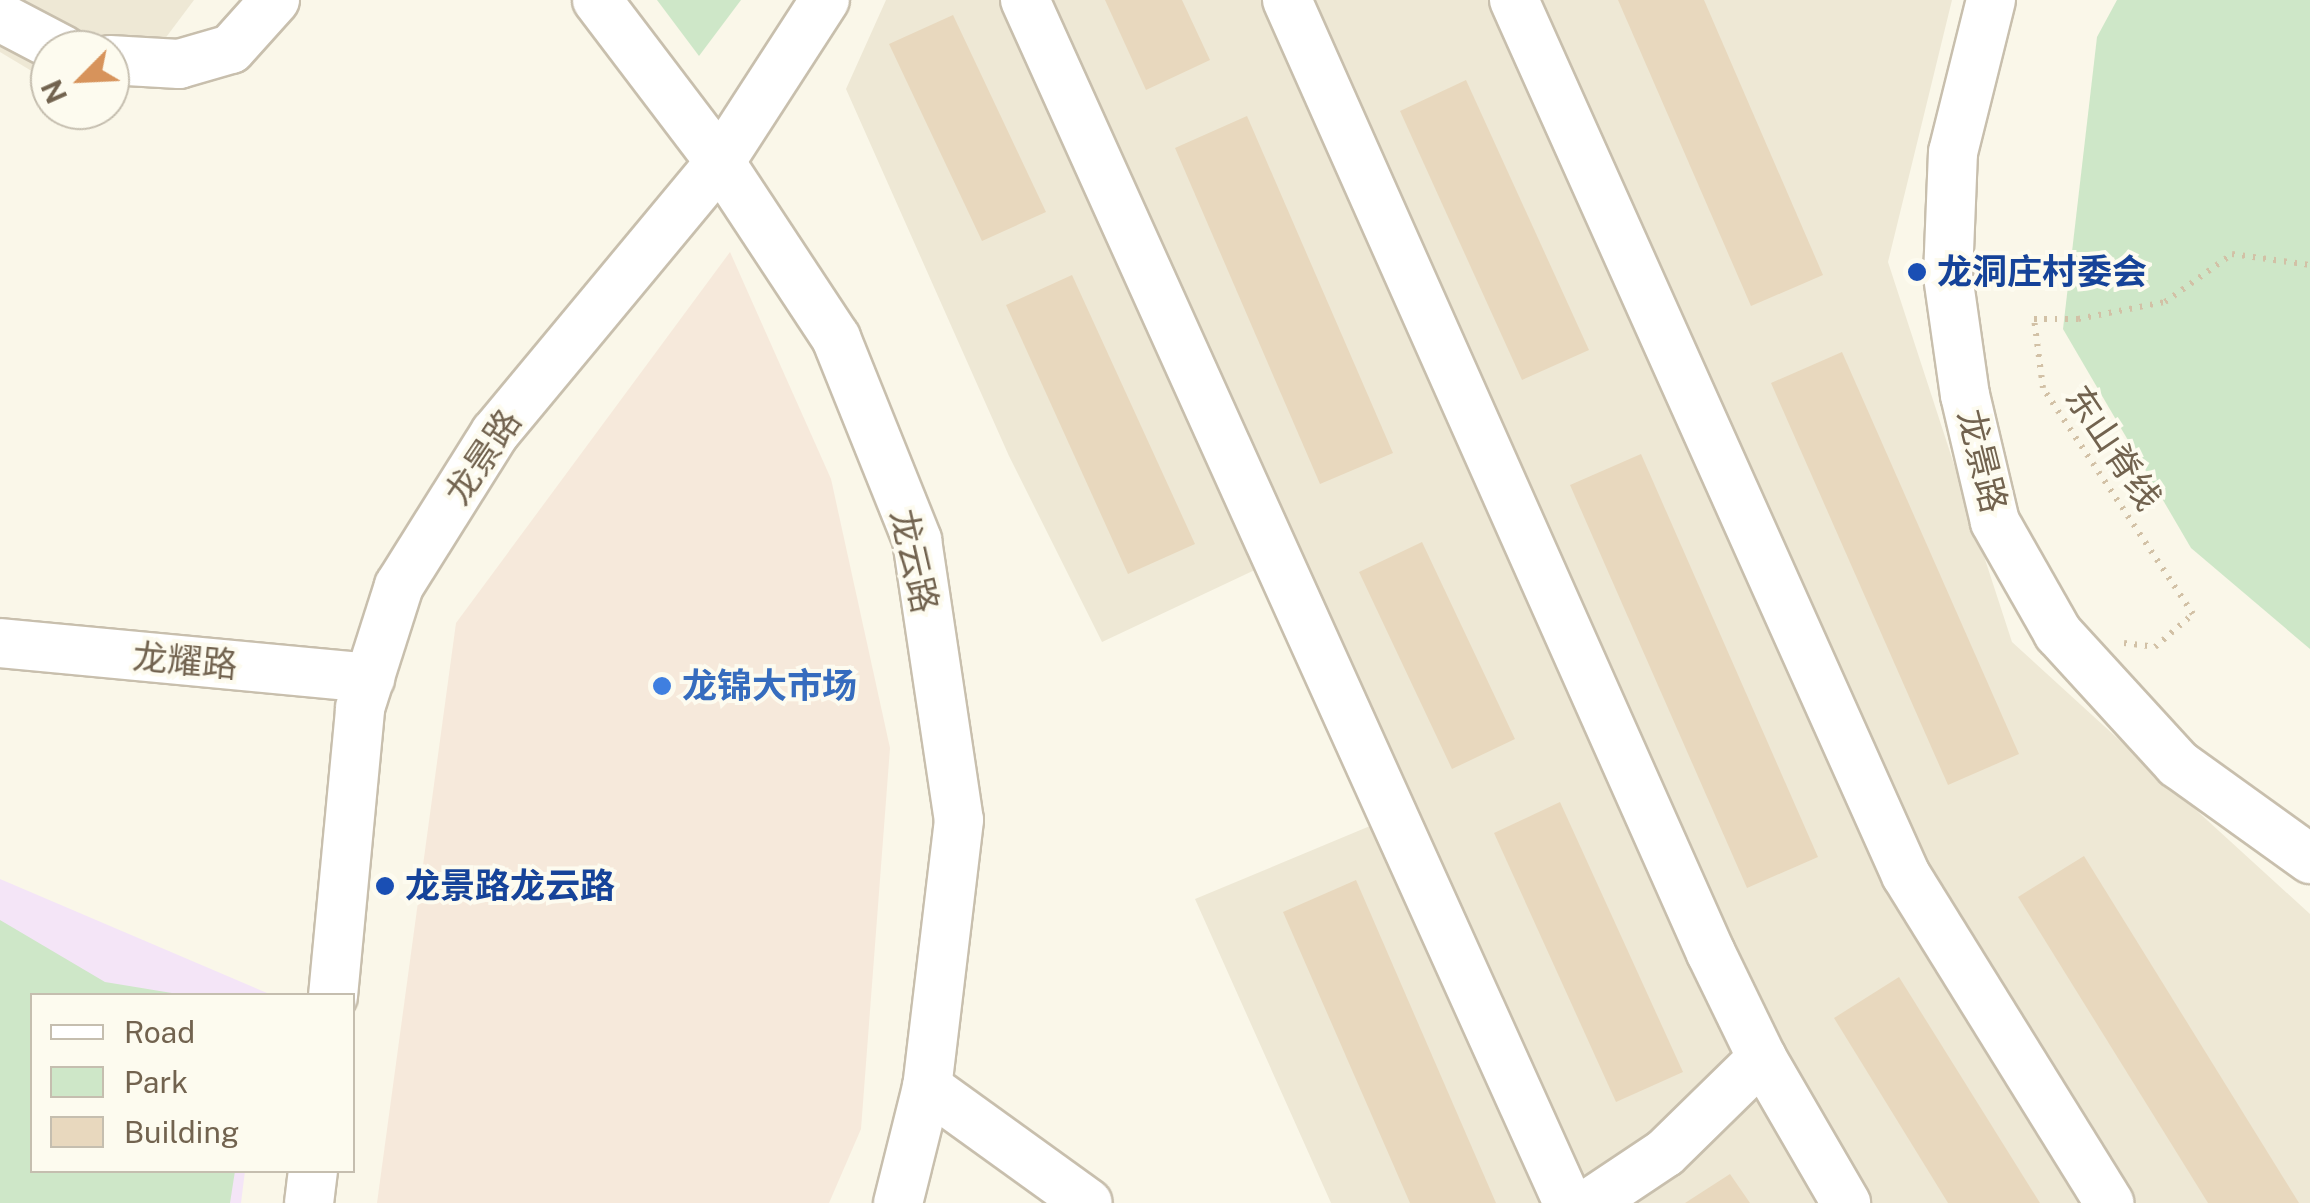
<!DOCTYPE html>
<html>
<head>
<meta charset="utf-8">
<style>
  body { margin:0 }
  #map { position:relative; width:2310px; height:1203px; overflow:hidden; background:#faf7e9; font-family:"Public Sans","Noto Sans SC",sans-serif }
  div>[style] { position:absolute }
  .residential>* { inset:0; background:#eee8d5 }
  .commercial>* { inset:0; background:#f6e9db }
  .education>* { inset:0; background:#f4e5f7 }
  .green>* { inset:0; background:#cee7c8 }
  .building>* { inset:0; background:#e8d8be }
  .path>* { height:6px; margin-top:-3px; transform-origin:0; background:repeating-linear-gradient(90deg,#d2c1a6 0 2.5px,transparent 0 10.5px) }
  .roads { filter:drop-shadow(2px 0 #c8bfad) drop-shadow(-2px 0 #c8bfad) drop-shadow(0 2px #c8bfad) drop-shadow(0 -2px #c8bfad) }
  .minor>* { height:48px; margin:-24px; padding:0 24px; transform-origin:24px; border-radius:24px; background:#fff }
  .dots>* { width:28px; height:28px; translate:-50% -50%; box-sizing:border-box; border:5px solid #fdfbef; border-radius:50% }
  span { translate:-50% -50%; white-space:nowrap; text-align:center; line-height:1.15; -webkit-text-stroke:8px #fdfbef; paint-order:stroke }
  .transit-label { font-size:35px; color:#164399; font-weight:700 }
  .left { translate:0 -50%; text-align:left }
  .street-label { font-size:35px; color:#72634f }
  .shop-label { font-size:35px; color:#366cbe; font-weight:700 }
  .legend { position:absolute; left:30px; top:993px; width:325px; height:180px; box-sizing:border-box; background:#fdfbef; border:2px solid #c5beaf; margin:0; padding:12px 18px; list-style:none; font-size:30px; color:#72634f }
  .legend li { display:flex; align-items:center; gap:20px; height:50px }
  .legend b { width:50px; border:2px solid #c5beaf }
  .north { position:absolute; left:30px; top:30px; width:100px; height:100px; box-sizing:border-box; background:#fdfbef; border:2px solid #c5beaf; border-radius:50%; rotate:246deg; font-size:28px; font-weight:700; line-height:40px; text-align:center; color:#72634f }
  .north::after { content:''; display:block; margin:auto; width:35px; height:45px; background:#d7935b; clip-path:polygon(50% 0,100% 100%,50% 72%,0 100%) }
</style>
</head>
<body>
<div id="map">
  <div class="residential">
    <div style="clip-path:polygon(0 0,194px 0,107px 116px,98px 110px,110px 110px,110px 50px,50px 50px,50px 82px,0 52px)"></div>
    <div style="clip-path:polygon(886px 0,1952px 0,1888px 262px,2012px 642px,2310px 914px,2310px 1203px,1331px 1203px,1195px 899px,1370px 826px,1259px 568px,1102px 642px,1009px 456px,846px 89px)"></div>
  </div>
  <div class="commercial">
    <div style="clip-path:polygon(730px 252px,831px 479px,890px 748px,861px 1129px,829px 1203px,377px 1203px,456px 623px)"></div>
  </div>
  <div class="education">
    <div style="clip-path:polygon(0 879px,267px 993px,32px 996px,32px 1170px,245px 1171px,241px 1203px,0 1203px)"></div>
  </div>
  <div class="green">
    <div style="clip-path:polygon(657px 0,741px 0,699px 56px)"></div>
    <div style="clip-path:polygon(2117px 0,2310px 0,2310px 649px,2191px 548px,2063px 329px,2097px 37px)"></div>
    <div style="clip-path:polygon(0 920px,105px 982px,184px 995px,32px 996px,32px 1170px,235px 1171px,230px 1203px,0 1203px)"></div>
  </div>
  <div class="building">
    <div style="clip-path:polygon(1105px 0,1182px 0,1210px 60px,1146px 90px)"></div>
    <div style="clip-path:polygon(1618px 0,1704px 0,1823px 275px,1751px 306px)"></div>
    <div style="clip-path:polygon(953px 15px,1046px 212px,982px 241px,889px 44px)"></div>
    <div style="clip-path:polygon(1466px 80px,1589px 350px,1522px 380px,1400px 111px)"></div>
    <div style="clip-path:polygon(1247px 116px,1393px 453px,1320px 484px,1175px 148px)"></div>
    <div style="clip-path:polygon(1072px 275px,1195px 544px,1128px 574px,1006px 305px)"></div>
    <div style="clip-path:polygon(1842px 352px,2019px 754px,1948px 785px,1771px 383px)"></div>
    <div style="clip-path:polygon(1641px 454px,1818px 857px,1747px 888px,1570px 485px)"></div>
    <div style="clip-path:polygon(1422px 542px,1515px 739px,1452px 769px,1359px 572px)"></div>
    <div style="clip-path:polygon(1560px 802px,1683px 1072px,1616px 1102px,1494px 833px)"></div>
    <div style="clip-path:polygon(2084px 856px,2299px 1203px,2208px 1203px,2018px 897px)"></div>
    <div style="clip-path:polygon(1356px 880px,1496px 1203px,1410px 1203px,1283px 912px)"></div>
    <div style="clip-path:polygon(1899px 977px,2040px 1203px,1948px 1203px,1834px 1018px)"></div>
    <div style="clip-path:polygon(1730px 1174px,1750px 1203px,1685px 1203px)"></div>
  </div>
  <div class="path">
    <div style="left:2124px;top:643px;width:31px;rotate:7deg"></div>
    <div style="left:2155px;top:647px;width:50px;rotate:-41deg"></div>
    <div style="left:2193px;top:614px;width:271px;rotate:-123.6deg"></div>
    <div style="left:2043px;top:388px;width:70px;rotate:-97.4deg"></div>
    <div style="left:2034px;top:319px;width:44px"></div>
    <div style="left:2078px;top:319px;width:89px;rotate:-11.1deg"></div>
    <div style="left:2165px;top:302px;width:82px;rotate:-35.6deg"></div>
    <div style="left:2232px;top:254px;width:79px;rotate:8deg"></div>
  </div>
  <div class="roads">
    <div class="minor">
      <div style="left:597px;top:0;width:203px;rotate:52.8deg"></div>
      <div style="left:720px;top:162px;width:211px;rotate:56.6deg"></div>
      <div style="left:836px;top:338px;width:218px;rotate:68.1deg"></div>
      <div style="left:917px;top:540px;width:283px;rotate:81.5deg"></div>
      <div style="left:959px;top:820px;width:269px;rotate:96.8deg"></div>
      <div style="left:927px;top:1087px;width:120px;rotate:104deg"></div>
      <div style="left:1025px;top:0;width:1320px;rotate:65.71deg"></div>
      <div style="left:1287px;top:0;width:1043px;rotate:66.02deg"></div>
      <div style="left:1711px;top:953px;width:117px;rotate:64.1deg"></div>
      <div style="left:1762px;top:1058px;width:168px;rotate:59.9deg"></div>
      <div style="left:1514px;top:0;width:959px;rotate:65.87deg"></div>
      <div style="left:1906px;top:875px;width:386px;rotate:58.2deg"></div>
      <div style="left:1991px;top:0;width:157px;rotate:104deg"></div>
      <div style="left:1953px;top:152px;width:124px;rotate:92.3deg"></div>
      <div style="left:1948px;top:276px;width:120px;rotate:81.9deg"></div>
      <div style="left:1965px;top:395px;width:130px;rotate:76.7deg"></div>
      <div style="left:1995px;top:522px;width:128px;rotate:60.4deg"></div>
      <div style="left:2058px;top:633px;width:178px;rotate:47.5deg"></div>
      <div style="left:2178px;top:764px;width:163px;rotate:35.7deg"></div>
      <div style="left:0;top:17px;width:71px;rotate:27.6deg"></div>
      <div style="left:110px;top:60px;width:69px;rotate:3.3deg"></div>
      <div style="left:179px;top:64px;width:54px;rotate:-16.1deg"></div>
      <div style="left:231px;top:49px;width:66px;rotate:-48.1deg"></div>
      <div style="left:0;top:643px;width:372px;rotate:5.4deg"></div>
      <div style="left:333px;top:996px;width:289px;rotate:-84.6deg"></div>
      <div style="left:360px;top:708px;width:128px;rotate:-72.3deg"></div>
      <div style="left:399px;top:586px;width:181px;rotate:-57.9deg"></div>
      <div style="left:495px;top:433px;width:352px;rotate:-50.3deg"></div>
      <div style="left:720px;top:162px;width:193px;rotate:-57.1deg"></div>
      <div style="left:927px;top:1087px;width:198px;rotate:35.8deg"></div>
      <div style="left:309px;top:1203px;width:33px;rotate:-83deg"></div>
      <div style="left:1590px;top:1203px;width:90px;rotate:-33.7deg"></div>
      <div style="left:1665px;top:1153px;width:136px;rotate:-44.4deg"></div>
    </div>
  </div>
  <div class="dots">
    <div style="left:1917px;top:272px;background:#1a4fb4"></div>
    <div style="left:662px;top:686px;background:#3f7fe0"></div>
    <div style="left:385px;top:886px;background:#1a4fb4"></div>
  </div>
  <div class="transit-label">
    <span class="left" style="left:1937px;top:272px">龙洞庄村委会</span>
    <span class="left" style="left:405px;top:886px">龙景路龙云路</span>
  </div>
  <div class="street-label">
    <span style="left:2113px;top:448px;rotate:56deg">东山脊线</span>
    <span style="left:483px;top:457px;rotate:-56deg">龙景路</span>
    <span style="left:1982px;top:461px;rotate:76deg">龙景路</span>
    <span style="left:914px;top:561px;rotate:77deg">龙云路</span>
    <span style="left:185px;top:661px;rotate:5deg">龙耀路</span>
  </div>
  <div class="shop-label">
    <span class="left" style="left:682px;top:686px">龙锦大市场</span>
  </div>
  <ul class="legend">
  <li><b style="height:12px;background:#fff"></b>Road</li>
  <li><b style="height:28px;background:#cee7c8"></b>Park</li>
  <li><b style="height:28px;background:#e8d8be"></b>Building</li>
  </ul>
  <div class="north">N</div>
</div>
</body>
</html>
